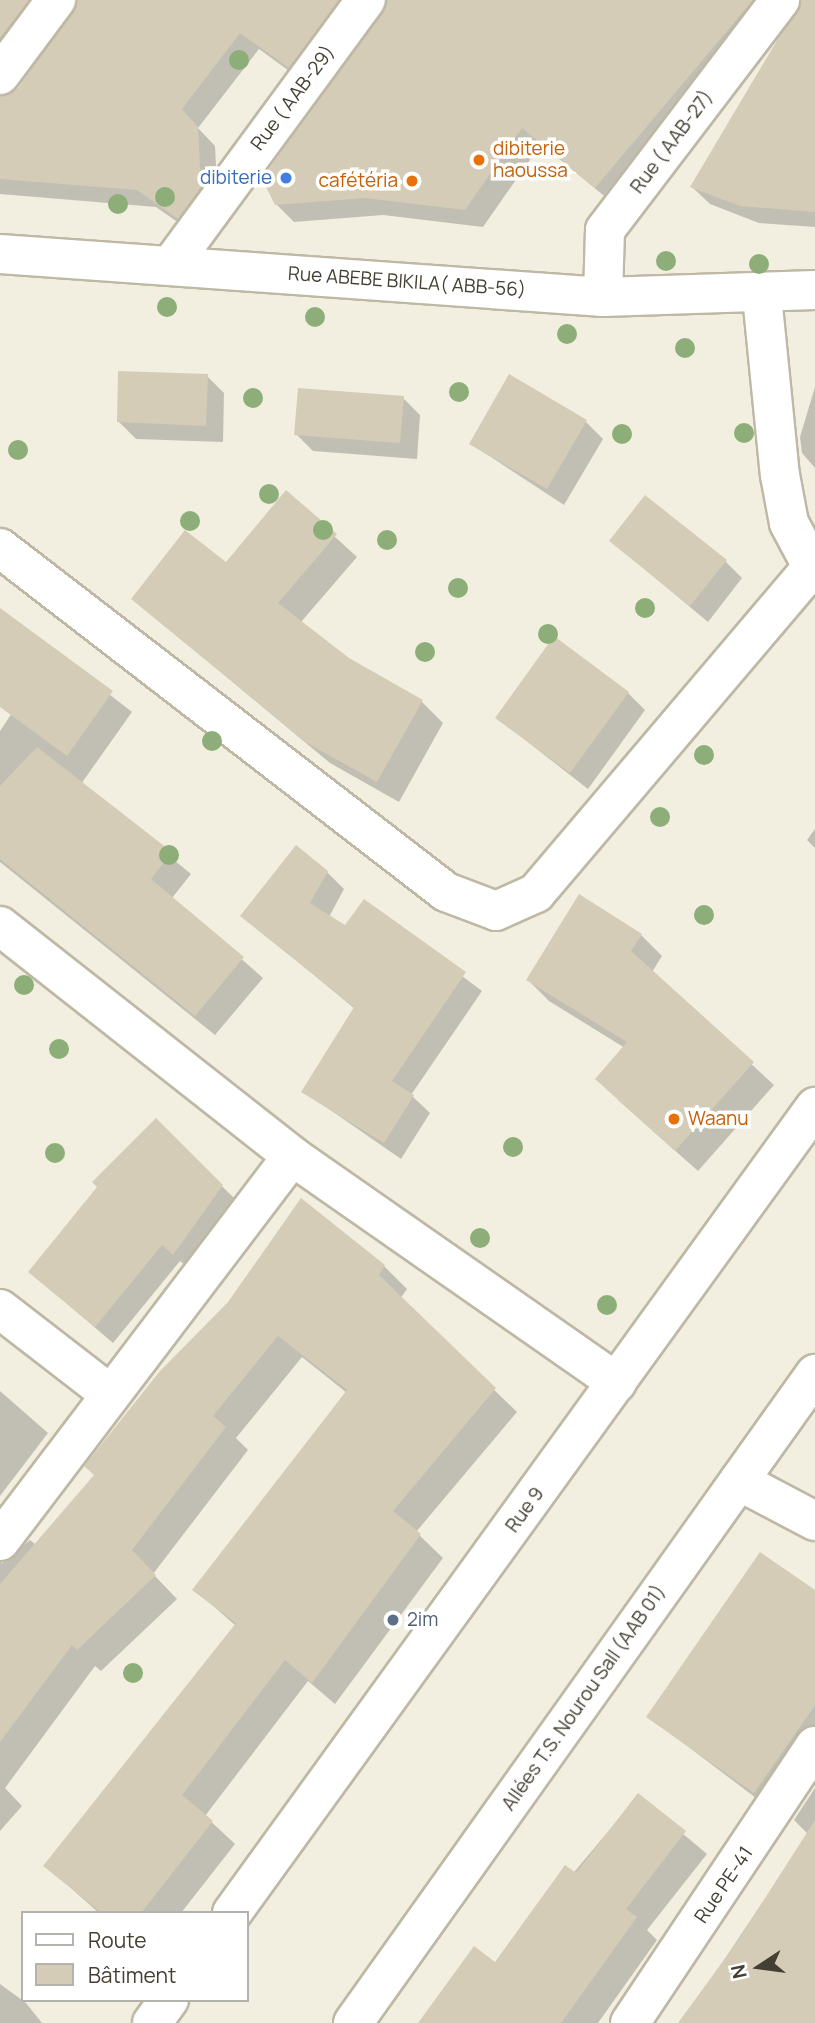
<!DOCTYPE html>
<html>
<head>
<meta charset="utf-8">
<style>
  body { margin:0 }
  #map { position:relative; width:815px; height:2023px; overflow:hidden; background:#f2efe1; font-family:Manrope,sans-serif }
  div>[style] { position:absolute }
  .shadow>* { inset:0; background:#0003 }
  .building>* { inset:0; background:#d4ccb6 }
  .roads { filter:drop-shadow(2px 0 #beb8a4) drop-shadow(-2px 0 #beb8a4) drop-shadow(0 2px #beb8a4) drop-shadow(0 -2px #beb8a4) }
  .minor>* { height:38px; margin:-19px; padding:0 19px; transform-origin:19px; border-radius:19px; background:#fff }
  .tertiary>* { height:38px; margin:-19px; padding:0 19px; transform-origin:19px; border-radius:19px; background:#fff }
  .trees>* { width:20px; height:20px; margin:-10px; border-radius:50%; background:#8dae78 }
  .dots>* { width:19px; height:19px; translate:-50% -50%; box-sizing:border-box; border:4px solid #fff; border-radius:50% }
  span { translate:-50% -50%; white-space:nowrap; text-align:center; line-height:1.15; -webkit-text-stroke:7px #fff; paint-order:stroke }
  .street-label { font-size:19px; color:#443f32 }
  .food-label { font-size:19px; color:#c56008 }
  .left { translate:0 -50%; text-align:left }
  .right { translate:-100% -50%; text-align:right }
  .shop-label { font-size:19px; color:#366cbe }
  .service-label { font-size:19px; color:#4e5e75 }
  .legend { position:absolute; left:21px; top:1911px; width:228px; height:91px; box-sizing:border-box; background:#fff; border:2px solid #b4b2ad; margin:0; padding:9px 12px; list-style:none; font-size:21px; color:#443f32 }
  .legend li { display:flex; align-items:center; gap:14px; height:35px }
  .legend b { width:35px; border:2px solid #b4b2ad }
  .north { position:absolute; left:724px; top:1932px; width:70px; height:70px; -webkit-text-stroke:5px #fff; paint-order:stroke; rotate:257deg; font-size:19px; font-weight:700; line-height:28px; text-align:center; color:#443f32 }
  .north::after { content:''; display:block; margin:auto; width:24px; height:32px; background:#443f32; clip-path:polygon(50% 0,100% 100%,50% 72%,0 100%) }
</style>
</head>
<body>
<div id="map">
  <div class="shadow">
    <div style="clip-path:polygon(0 0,31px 0,41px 11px,0 83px)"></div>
    <div style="clip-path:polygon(77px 0,375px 0,307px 84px,259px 49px,198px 128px,215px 146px,218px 205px,196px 235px,156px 207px,0 194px,0 97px,8px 102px,75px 14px)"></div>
    <div style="clip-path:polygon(387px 0,785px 0,614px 204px,541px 144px,483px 227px,383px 215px,294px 222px,276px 204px,386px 13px)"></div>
    <div style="clip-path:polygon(802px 0,815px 0,815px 227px,759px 223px,710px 204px,692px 187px)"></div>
    <div style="clip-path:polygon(207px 376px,224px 393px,223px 442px,136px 439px,118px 421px)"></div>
    <div style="clip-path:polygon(815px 387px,815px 468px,802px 453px,800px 437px)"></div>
    <div style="clip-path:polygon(403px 398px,420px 415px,417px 459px,313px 451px,296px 434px)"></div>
    <div style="clip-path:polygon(585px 421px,603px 439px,564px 505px,471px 444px)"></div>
    <div style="clip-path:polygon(287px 493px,357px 557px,301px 622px,348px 660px,422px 702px,443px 723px,399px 802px,330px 763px,133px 599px,227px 564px)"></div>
    <div style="clip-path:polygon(611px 541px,725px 561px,742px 578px,708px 622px)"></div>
    <div style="clip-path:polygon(0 609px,132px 712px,81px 784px,191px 874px,172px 898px,263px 978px,215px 1035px,0 862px,0 731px,34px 680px,0 680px)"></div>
    <div style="clip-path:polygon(628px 693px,645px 710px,588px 789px,497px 718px)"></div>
    <div style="clip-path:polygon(815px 829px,815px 848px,807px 840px)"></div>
    <div style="clip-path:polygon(327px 872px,344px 889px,329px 917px,345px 928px,364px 902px,482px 991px,411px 1095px,430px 1113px,401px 1159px,303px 1091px,355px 1009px,243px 916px)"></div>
    <div style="clip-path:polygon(641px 935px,662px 956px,652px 972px,774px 1085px,698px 1171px,618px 1100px,625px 1048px,549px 1001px,528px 980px)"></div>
    <div style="clip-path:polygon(156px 1121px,239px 1203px,191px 1270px,180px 1261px,113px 1343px,30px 1272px)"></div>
    <div style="clip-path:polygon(384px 1266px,407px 1289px,400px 1299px,517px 1412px,416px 1532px,443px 1558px,335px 1704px,308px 1681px,205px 1816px,235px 1844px,181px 1913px,99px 1913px,46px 1866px,236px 1626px,195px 1590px,347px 1393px,302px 1357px,236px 1438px,248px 1450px,153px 1574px,177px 1599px,101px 1671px,95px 1666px,5px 1788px,22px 1806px,0 1831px,0 1517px,17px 1534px,1px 1564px,30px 1540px,36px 1545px,96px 1475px,161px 1372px)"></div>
    <div style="clip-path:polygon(0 1391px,48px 1433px,0 1496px)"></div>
    <div style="clip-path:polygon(815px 1592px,815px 1765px,781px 1817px,649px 1717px)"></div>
    <div style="clip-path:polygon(815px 1788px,815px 2023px,682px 2023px,808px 1834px,794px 1820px)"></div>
    <div style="clip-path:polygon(638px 1796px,707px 1854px,647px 1930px,657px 1940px,598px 2023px,420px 2023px,496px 1965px)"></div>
    <div style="clip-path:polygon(0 1984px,26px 2003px,42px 2023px,0 2023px)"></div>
  </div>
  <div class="building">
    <div style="clip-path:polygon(0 0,29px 0,0 38px)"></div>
    <div style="clip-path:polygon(77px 0,339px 0,289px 68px,240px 33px,182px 109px,198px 127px,201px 187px,178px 219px,137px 190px,0 179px,0 96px,18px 88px)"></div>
    <div style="clip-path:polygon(387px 0,753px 0,595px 188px,522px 128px,465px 210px,365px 198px,275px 205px,262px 179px)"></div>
    <div style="clip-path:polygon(801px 0,815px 0,815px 212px,740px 206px,690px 187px)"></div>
    <div style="clip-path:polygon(118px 371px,208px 374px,206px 426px,117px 422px)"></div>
    <div style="clip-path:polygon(509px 374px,587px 420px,547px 489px,469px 444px)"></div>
    <div style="clip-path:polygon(298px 388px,404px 396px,400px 443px,294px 435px)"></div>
    <div style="clip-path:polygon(286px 490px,337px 534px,278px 603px,349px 658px,423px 700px,377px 782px,307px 743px,131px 599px,185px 530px,226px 562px)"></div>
    <div style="clip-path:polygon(645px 495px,727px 560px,690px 606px,609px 541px)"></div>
    <div style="clip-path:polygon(0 608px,113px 691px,67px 756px,0 707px)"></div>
    <div style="clip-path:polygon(554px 636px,629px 692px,570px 773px,495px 718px)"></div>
    <div style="clip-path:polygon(37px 747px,172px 852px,151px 879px,244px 957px,195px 1016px,0 859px,0 786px)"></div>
    <div style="clip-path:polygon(296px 845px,328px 871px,310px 903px,345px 925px,364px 899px,466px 972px,392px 1081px,414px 1095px,384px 1143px,301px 1092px,354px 1007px,240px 916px)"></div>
    <div style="clip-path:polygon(579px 894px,642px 934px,631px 951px,754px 1062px,675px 1151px,595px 1079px,627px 1042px,526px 980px)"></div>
    <div style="clip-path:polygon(156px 1118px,223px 1185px,173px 1255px,162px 1245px,95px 1327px,28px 1272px,97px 1187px,92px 1182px)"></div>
    <div style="clip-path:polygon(301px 1198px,385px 1265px,379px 1275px,496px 1388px,393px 1511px,421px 1534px,312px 1683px,285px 1660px,182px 1795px,213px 1821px,141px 1913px,102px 1913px,43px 1866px,236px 1623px,192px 1590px,347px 1390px,278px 1336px,213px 1416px,226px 1427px,132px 1550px,156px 1575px,77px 1650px,72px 1645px,0 1742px,0 1584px,94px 1475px,84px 1466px,160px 1371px,228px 1302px)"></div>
    <div style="clip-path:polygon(760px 1552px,815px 1590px,815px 1705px,754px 1793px,646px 1717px)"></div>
    <div style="clip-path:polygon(638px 1793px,686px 1831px,626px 1909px,637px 1917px,561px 2023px,418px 2023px,474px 1946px,495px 1962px,565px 1865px,576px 1873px)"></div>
    <div style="clip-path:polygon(815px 1820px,815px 2023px,678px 2023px,737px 1942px)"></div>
  </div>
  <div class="roads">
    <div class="minor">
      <div style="left:0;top:75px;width:94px;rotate:-53.3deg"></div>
      <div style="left:0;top:254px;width:605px;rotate:4.08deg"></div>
      <div style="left:603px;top:297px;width:212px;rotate:-1.9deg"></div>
      <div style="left:171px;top:265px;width:329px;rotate:-53.7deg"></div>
      <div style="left:762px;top:296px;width:180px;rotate:84.3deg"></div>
      <div style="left:780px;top:475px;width:49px;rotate:79.4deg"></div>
      <div style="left:789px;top:523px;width:55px;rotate:62deg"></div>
      <div style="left:603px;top:297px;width:67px;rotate:-88.3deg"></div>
      <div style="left:605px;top:230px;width:289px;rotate:-52.7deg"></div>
      <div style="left:0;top:548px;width:563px;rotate:37.64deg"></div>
      <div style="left:446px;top:892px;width:53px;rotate:20.8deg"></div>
      <div style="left:496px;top:911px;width:44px;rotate:-24.2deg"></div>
      <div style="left:536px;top:893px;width:425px;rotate:-49.7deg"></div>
      <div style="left:0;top:926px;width:372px;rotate:38.2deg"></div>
      <div style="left:292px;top:1156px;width:396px;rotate:34.9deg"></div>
      <div style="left:0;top:1309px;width:139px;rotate:37.7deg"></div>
      <div style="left:739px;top:1481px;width:86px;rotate:27.8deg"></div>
      <div style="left:0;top:1541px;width:483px;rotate:-52.8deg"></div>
      <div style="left:630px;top:2023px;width:333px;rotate:-56.3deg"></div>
    </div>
    <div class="tertiary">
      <div style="left:232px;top:1913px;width:995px;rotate:-54.12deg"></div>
      <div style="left:152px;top:2023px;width:29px;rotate:-54deg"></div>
      <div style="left:353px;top:2023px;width:797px;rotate:-54.55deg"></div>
    </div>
  </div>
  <div class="trees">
    <div style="left:239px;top:60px"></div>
    <div style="left:165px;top:197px"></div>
    <div style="left:118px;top:204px"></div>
    <div style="left:666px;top:261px"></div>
    <div style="left:759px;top:264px"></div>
    <div style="left:167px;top:307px"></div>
    <div style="left:315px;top:317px"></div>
    <div style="left:567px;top:334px"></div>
    <div style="left:685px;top:348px"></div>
    <div style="left:459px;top:392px"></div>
    <div style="left:253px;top:398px"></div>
    <div style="left:744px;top:433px"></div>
    <div style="left:622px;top:434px"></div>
    <div style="left:18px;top:450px"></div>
    <div style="left:269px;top:494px"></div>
    <div style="left:190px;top:521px"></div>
    <div style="left:323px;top:530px"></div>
    <div style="left:387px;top:540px"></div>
    <div style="left:458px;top:588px"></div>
    <div style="left:645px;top:608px"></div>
    <div style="left:548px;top:634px"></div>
    <div style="left:425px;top:652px"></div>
    <div style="left:212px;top:741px"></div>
    <div style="left:704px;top:755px"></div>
    <div style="left:660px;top:817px"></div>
    <div style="left:169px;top:855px"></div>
    <div style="left:704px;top:915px"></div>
    <div style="left:24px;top:985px"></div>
    <div style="left:59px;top:1049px"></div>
    <div style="left:513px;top:1147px"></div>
    <div style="left:55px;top:1153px"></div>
    <div style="left:480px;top:1238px"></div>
    <div style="left:607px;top:1305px"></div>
    <div style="left:133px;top:1673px"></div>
  </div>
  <div class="dots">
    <div style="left:479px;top:160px;background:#e8710a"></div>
    <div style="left:286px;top:178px;background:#3f7fe0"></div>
    <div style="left:412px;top:181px;background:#e8710a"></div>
    <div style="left:674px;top:1119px;background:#e8710a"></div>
    <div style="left:393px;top:1620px;background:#5c6f8a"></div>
  </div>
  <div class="street-label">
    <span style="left:293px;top:98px;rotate:-53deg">Rue ( AAB-29)</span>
    <span style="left:672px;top:142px;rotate:-53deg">Rue ( AAB-27)</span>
    <span style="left:407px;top:282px;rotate:4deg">Rue ABEBE BIKILA( ABB-56)</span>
    <span style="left:525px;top:1510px;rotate:-54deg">Rue 9</span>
    <span style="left:584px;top:1698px;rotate:-55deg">Allées T.S. Nourou Sall (AAB 01)</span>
    <span style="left:724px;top:1885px;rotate:-56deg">Rue PE-41</span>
  </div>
  <div class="food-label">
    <span class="left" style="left:493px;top:160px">dibiterie<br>haoussa</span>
    <span class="right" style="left:398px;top:181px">cafétéria</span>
    <span class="left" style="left:688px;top:1119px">Waanu</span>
  </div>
  <div class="shop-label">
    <span class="right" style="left:272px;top:178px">dibiterie</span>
  </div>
  <div class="service-label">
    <span class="left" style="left:407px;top:1620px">2im</span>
  </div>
  <ul class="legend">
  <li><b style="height:9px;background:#fff"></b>Route</li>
  <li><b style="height:19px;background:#d4ccb6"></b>Bâtiment</li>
  </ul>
  <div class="north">N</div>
</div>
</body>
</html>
